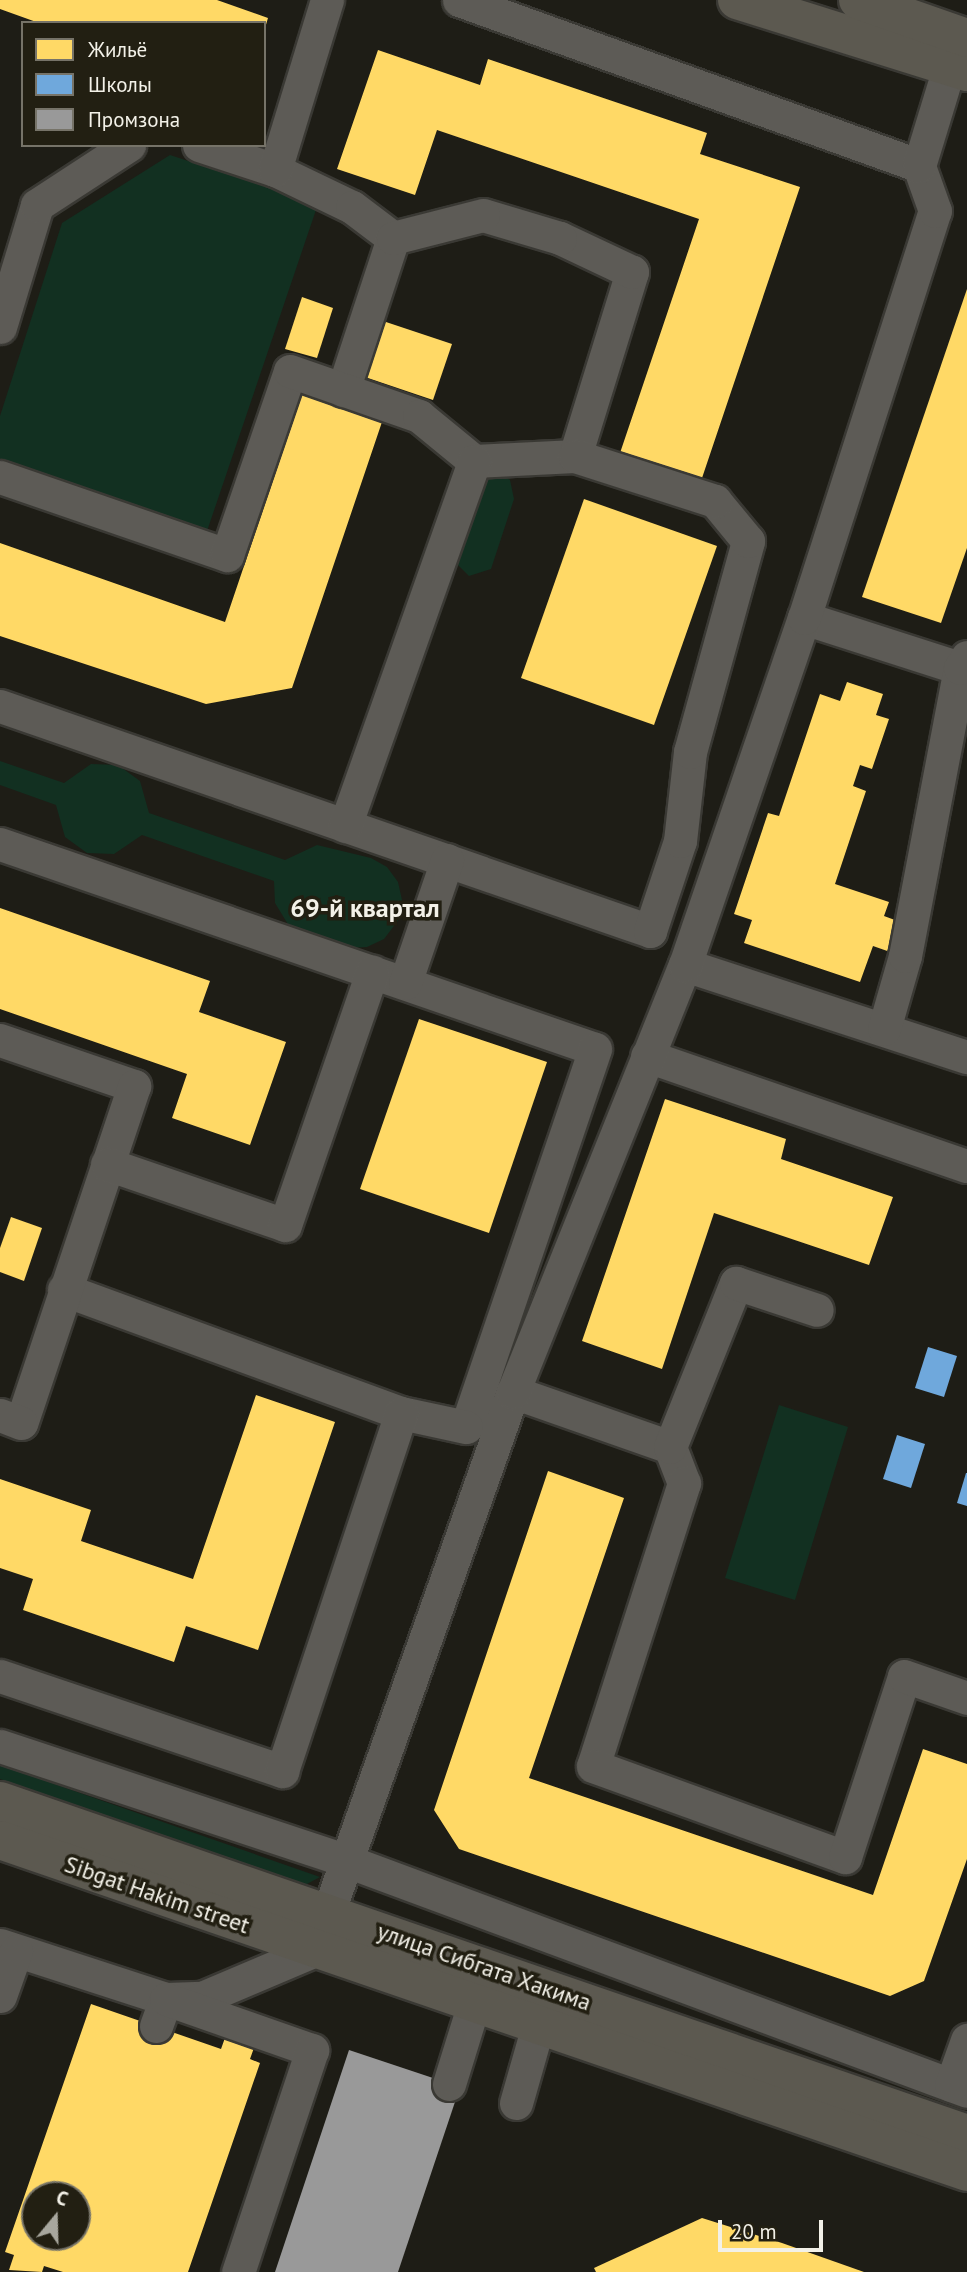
<!DOCTYPE html>
<html>
<head>
<meta charset="utf-8">
<style>
  body { margin:0 }
  #map { position:relative; width:967px; height:2272px; overflow:hidden; background:#1e1d16; font-family:"PT Sans",sans-serif }
  div>[style] { position:absolute }
  .green>* { inset:0; background:#123021 }
  .homes>* { inset:0; background:#ffd966 }
  .schools>* { inset:0; background:#6fa8dc }
  .industry>* { inset:0; background:#999 }
  .roads { filter:drop-shadow(2px 0 #3a3934) drop-shadow(-2px 0 #3a3934) drop-shadow(0 2px #3a3934) drop-shadow(0 -2px #3a3934) }
  .minor>* { height:33px; margin:-16.5px; padding:0 16.5px; transform-origin:16.5px; border-radius:16.5px; background:#5d5b56 }
  .major>* { height:38px; margin:-19px; padding:0 19px; transform-origin:19px; border-radius:19px; background:#5c5950 }
  span { translate:-50% -50%; white-space:nowrap; text-align:center; line-height:1.15; -webkit-text-stroke:7px #221f12; paint-order:stroke }
  .street-label { font-size:23px; color:#f3f1e8 }
  .quarter-label { font-size:26px; color:#f3f1e8; font-weight:700 }
  .legend { position:absolute; left:21px; top:21px; width:245px; height:126px; box-sizing:border-box; background:#221f12; border:2px solid #767368; margin:0; padding:9px 12px; list-style:none; font-size:21px; color:#f3f1e8 }
  .legend li { display:flex; align-items:center; gap:14px; height:35px }
  .legend b { width:35px; border:2px solid #767368 }
  .north { position:absolute; left:21px; top:2181px; width:70px; height:70px; box-sizing:border-box; background:#221f12; border:2px solid #767368; border-radius:50%; rotate:19deg; font-size:19px; font-weight:700; line-height:28px; text-align:center; color:#f3f1e8 }
  .north::after { content:''; display:block; margin:auto; width:24px; height:32px; background:#a8a79e; clip-path:polygon(50% 0,100% 100%,50% 72%,0 100%) }
  .scale { position:absolute; left:718px; top:2220px; width:105px; height:32px; box-sizing:border-box; border:4px solid #f3f1e8; border-top:0; padding-left:9px; font-size:21px; line-height:24px; white-space:nowrap; color:#f3f1e8; -webkit-text-stroke:5px #221f12; paint-order:stroke }
</style>
</head>
<body>
<div id="map">
  <div class="green">
    <div style="clip-path:polygon(170px 155px,318px 204px,205px 537px,0 465px,0 416px,62px 223px)"></div>
    <div style="clip-path:polygon(500px 473px,510px 480px,514px 499px,491px 569px,469px 576px,455px 562px,481px 477px)"></div>
    <div style="clip-path:polygon(0 761px,64px 783px,91px 764px,118px 765px,140px 781px,149px 813px,285px 860px,317px 845px,371px 858px,387px 867px,398px 882px,402px 900px,400px 918px,384px 939px,367px 947px,349px 948px,289px 926px,275px 903px,274px 881px,142px 835px,114px 854px,87px 853px,65px 837px,56px 805px,0 785px)"></div>
    <div style="clip-path:polygon(779px 1405px,848px 1427px,795px 1600px,725px 1578px)"></div>
    <div style="clip-path:polygon(0 1765px,320px 1877px,305px 1885px,0 1779px)"></div>
  </div>
  <div class="homes">
    <div style="clip-path:polygon(0 0,217px 0,268px 18px,265px 28px,264px 23px,39px 23px,0 9px)"></div>
    <div style="clip-path:polygon(378px 50px,480px 85px,488px 59px,707px 133px,700px 154px,800px 187px,701px 481px,620px 453px,699px 219px,437px 130px,415px 195px,337px 169px)"></div>
    <div style="clip-path:polygon(967px 289px,967px 548px,941px 623px,862px 597px)"></div>
    <div style="clip-path:polygon(302px 297px,333px 308px,317px 358px,285px 349px)"></div>
    <div style="clip-path:polygon(380px 320px,452px 344px,433px 400px,362px 376px)"></div>
    <div style="clip-path:polygon(303px 392px,383px 419px,292px 688px,206px 704px,0 636px,0 543px,225px 622px)"></div>
    <div style="clip-path:polygon(584px 499px,717px 546px,654px 725px,521px 678px)"></div>
    <div style="clip-path:polygon(847px 682px,883px 694px,876px 715px,889px 719px,872px 769px,860px 765px,853px 786px,866px 791px,835px 884px,889px 902px,884px 916px,903px 923px,893px 953px,873px 946px,860px 982px,744px 943px,752px 920px,734px 914px,768px 813px,779px 816px,820px 694px,840px 701px)"></div>
    <div style="clip-path:polygon(0 908px,210px 981px,199px 1012px,286px 1042px,250px 1145px,172px 1118px,187px 1074px,0 1009px)"></div>
    <div style="clip-path:polygon(419px 1019px,547px 1062px,489px 1233px,360px 1189px)"></div>
    <div style="clip-path:polygon(665px 1099px,786px 1139px,781px 1159px,893px 1197px,869px 1265px,714px 1213px,662px 1369px,582px 1341px)"></div>
    <div style="clip-path:polygon(11px 1217px,42px 1228px,24px 1281px,0 1272px,0 1248px)"></div>
    <div style="clip-path:polygon(256px 1395px,335px 1422px,258px 1650px,186px 1626px,174px 1662px,23px 1610px,33px 1579px,0 1568px,0 1479px,91px 1510px,81px 1541px,193px 1579px)"></div>
    <div style="clip-path:polygon(548px 1471px,624px 1498px,529px 1778px,873px 1895px,923px 1749px,967px 1764px,967px 1859px,924px 1981px,890px 1996px,459px 1849px,434px 1810px)"></div>
    <div style="clip-path:polygon(evenodd,91px 2004px,221px 2049px,226px 2035px,255px 2045px,250px 2059px,260px 2063px,188px 2272px,63px 2272px,44px 2266px,42px 2272px,9px 2270px,14px 2255px,5px 2252px,91px 2004px,35px 2195px,77px 2195px,77px 2237px,35px 2237px,35px 2195px)"></div>
    <div style="clip-path:polygon(702px 2218px,782px 2243px,864px 2272px,596px 2272px,594px 2268px)"></div>
  </div>
  <div class="schools">
    <div style="clip-path:polygon(928px 1347px,957px 1356px,944px 1397px,915px 1388px)"></div>
    <div style="clip-path:polygon(897px 1435px,925px 1444px,911px 1488px,883px 1479px)"></div>
    <div style="clip-path:polygon(966px 1473px,967px 1473px,967px 1506px,957px 1503px)"></div>
  </div>
  <div class="industry">
    <div style="clip-path:polygon(349px 2050px,460px 2087px,398px 2272px,275px 2272px)"></div>
  </div>
  <div class="roads">
    <div class="minor">
      <div style="left:459px;top:0;width:489px;rotate:19.8deg"></div>
      <div style="left:199px;top:145px;width:80px;rotate:18.2deg"></div>
      <div style="left:275px;top:170px;width:85px;rotate:25.7deg"></div>
      <div style="left:352px;top:207px;width:51px;rotate:37.1deg"></div>
      <div style="left:275px;top:170px;width:178px;rotate:-73deg"></div>
      <div style="left:0;top:327px;width:127px;rotate:-73.1deg"></div>
      <div style="left:37px;top:205px;width:110px;rotate:-33.1deg"></div>
      <div style="left:343px;top:390px;width:160px;rotate:-71.8deg"></div>
      <div style="left:0;top:477px;width:240px;rotate:19deg"></div>
      <div style="left:227px;top:555px;width:194px;rotate:-71.1deg"></div>
      <div style="left:290px;top:371px;width:137px;rotate:19.2deg"></div>
      <div style="left:419px;top:416px;width:71px;rotate:39.3deg"></div>
      <div style="left:474px;top:461px;width:101px;rotate:-2.8deg"></div>
      <div style="left:575px;top:456px;width:193px;rotate:-72.8deg"></div>
      <div style="left:632px;top:272px;width:80px;rotate:-154.7deg"></div>
      <div style="left:560px;top:238px;width:80px;rotate:-163.4deg"></div>
      <div style="left:483px;top:215px;width:93px;rotate:165.7deg"></div>
      <div style="left:804px;top:618px;width:164px;rotate:17.8deg"></div>
      <div style="left:0;top:706px;width:688px;rotate:19.09deg"></div>
      <div style="left:650px;top:931px;width:95px;rotate:-71.6deg"></div>
      <div style="left:680px;top:841px;width:90px;rotate:-83.6deg"></div>
      <div style="left:690px;top:752px;width:219px;rotate:-74.6deg"></div>
      <div style="left:748px;top:541px;width:52px;rotate:-129.5deg"></div>
      <div style="left:715px;top:501px;width:147px;rotate:-162.2deg"></div>
      <div style="left:345px;top:826px;width:387px;rotate:-70.5deg"></div>
      <div style="left:0;top:844px;width:629px;rotate:19.01deg"></div>
      <div style="left:595px;top:1049px;width:399px;rotate:108.8deg"></div>
      <div style="left:466px;top:1427px;width:66px;rotate:-167.8deg"></div>
      <div style="left:401px;top:1413px;width:359px;rotate:-159.9deg"></div>
      <div style="left:685px;top:965px;width:297px;rotate:18.1deg"></div>
      <div style="left:405px;top:983px;width:130px;rotate:-71.1deg"></div>
      <div style="left:884px;top:1029px;width:76px;rotate:-74deg"></div>
      <div style="left:905px;top:956px;width:293px;rotate:-79.2deg"></div>
      <div style="left:960px;top:668px;width:13px;rotate:-58deg"></div>
      <div style="left:0;top:1040px;width:142px;rotate:18.9deg"></div>
      <div style="left:134px;top:1086px;width:355px;rotate:108.5deg"></div>
      <div style="left:21px;top:1423px;width:22px;rotate:-159deg"></div>
      <div style="left:647px;top:1056px;width:338px;rotate:19deg"></div>
      <div style="left:107px;top:1164px;width:188px;rotate:18.9deg"></div>
      <div style="left:285px;top:1225px;width:268px;rotate:-71deg"></div>
      <div style="left:513px;top:1392px;width:166px;rotate:19.3deg"></div>
      <div style="left:670px;top:1447px;width:39px;rotate:69deg"></div>
      <div style="left:684px;top:1483px;width:297px;rotate:107.8deg"></div>
      <div style="left:593px;top:1766px;width:268px;rotate:19.9deg"></div>
      <div style="left:845px;top:1857px;width:190px;rotate:-71.9deg"></div>
      <div style="left:904px;top:1676px;width:67px;rotate:19.2deg"></div>
      <div style="left:670px;top:1447px;width:177px;rotate:-68.1deg"></div>
      <div style="left:736px;top:1283px;width:85px;rotate:18.4deg"></div>
      <div style="left:0;top:1676px;width:298px;rotate:18.6deg"></div>
      <div style="left:282px;top:1771px;width:377px;rotate:-71.6deg"></div>
      <div style="left:0;top:1746px;width:366px;rotate:18.3deg"></div>
      <div style="left:347px;top:1861px;width:661px;rotate:20.35deg"></div>
      <div style="left:328px;top:1913px;width:553px;rotate:-70.45deg"></div>
      <div style="left:513px;top:1392px;width:460px;rotate:-68.1deg"></div>
      <div style="left:685px;top:965px;width:367px;rotate:-71.1deg"></div>
      <div style="left:804px;top:618px;width:428px;rotate:-72.2deg"></div>
      <div style="left:935px;top:211px;width:48px;rotate:-109.6deg"></div>
      <div style="left:919px;top:166px;width:102px;rotate:-73deg"></div>
      <div style="left:0;top:1945px;width:175px;rotate:18deg"></div>
      <div style="left:166px;top:1999px;width:36px;rotate:-2deg"></div>
      <div style="left:202px;top:1998px;width:123px;rotate:-23deg"></div>
      <div style="left:0;top:1996px;width:48px;rotate:-70.4deg"></div>
      <div style="left:156px;top:2026px;width:29px;rotate:-70deg"></div>
      <div style="left:166px;top:1999px;width:155px;rotate:19.3deg"></div>
      <div style="left:312px;top:2050px;width:234px;rotate:108.4deg"></div>
      <div style="left:449px;top:2084px;width:85px;rotate:-72.8deg"></div>
      <div style="left:951px;top:2085px;width:48px;rotate:-70.4deg"></div>
      <div style="left:516px;top:2103px;width:80px;rotate:-74.1deg"></div>
    </div>
    <div class="major">
      <div style="left:737px;top:0;width:241px;rotate:17.4deg"></div>
      <div style="left:858px;top:0;width:115px;rotate:19.2deg"></div>
      <div style="left:0;top:1801px;width:1023px;rotate:19deg"></div>
      <div style="left:0;top:1840px;width:1022px;rotate:18.95deg"></div>
    </div>
  </div>
  <div class="street-label">
    <span style="left:157px;top:1895px;rotate:19deg">Sibgat Hakim street</span>
    <span style="left:484px;top:1967px;rotate:19deg">улица Сибгата Хакима</span>
  </div>
  <div class="quarter-label">
    <span style="left:365px;top:908px">69-й квартал</span>
  </div>
  <ul class="legend">
  <li><b style="height:19px;background:#ffd966"></b>Жильё</li>
  <li><b style="height:19px;background:#6fa8dc"></b>Школы</li>
  <li><b style="height:19px;background:#999"></b>Промзона</li>
  </ul>
  <div class="north">С</div>
  <div class="scale">20 m</div>
</div>
</body>
</html>
